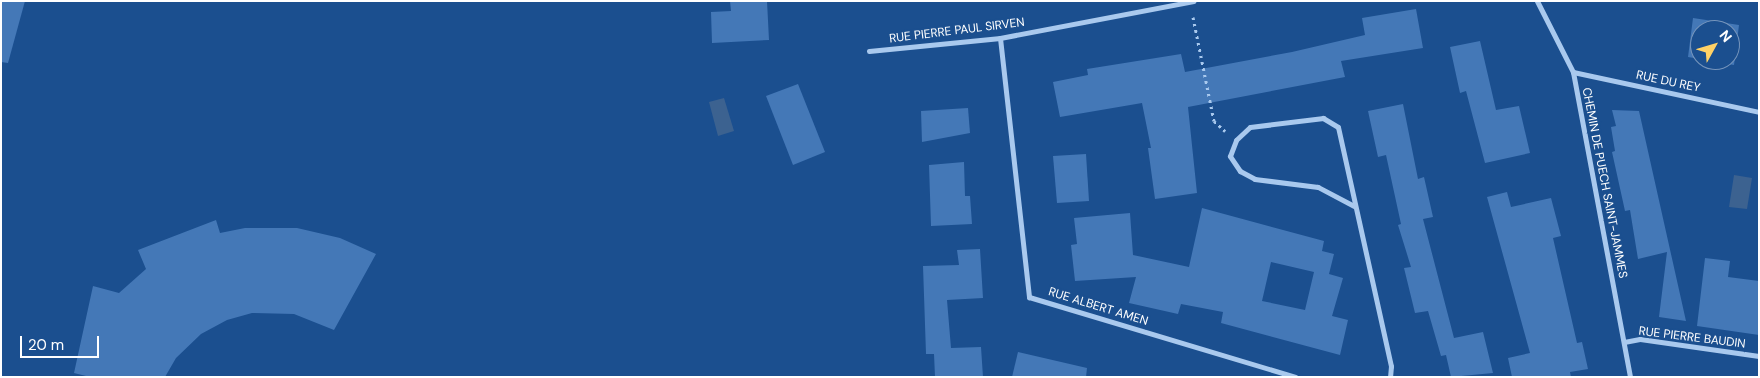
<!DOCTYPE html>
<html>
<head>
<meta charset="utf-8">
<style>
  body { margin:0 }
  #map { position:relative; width:1760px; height:378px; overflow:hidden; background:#1b4f8f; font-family:"DM Sans",sans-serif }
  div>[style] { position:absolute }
  .water>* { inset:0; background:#3c6290 }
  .building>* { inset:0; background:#4478b7 }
  .path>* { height:3px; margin-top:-1.5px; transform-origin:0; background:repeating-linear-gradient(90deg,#a9c9ee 0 2.5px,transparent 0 6.5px) }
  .street>* { height:5px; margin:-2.5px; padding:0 2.5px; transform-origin:2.5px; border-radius:2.5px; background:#a9c9ee }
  span { translate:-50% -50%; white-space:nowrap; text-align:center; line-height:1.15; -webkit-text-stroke:4px #1b4f8f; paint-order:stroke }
  .street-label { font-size:12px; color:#fff }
  .frame { position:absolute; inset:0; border:2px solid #fff; pointer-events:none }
  .north { position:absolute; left:1690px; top:20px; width:50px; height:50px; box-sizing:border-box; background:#1b4f8f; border:1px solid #7695bc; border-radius:50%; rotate:51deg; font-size:14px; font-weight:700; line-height:20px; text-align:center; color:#fff }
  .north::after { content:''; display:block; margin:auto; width:18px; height:22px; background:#ffd166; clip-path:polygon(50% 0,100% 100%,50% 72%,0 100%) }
  .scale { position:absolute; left:20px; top:336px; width:79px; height:22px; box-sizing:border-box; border:2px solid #fff; border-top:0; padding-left:6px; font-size:15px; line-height:18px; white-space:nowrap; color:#fff; -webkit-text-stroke:4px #1b4f8f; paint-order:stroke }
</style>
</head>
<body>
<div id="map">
  <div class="water">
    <div style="clip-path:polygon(724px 98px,734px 131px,718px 136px,709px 102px)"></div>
    <div style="clip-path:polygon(1734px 175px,1752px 178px,1747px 209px,1729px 207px)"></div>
  </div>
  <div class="building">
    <div style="clip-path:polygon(1px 1px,25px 1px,8px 63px,1px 62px)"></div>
    <div style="clip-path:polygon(730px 1px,767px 1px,769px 40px,712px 43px,711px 12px,731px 11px)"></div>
    <div style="clip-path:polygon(1416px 9px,1423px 48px,1341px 61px,1345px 77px,1188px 107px,1197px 193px,1155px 199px,1148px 148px,1151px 148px,1142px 103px,1060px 117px,1053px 82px,1088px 75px,1087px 69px,1181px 54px,1185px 72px,1292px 52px,1365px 35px,1362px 18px)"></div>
    <div style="clip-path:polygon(1693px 18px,1739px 25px,1734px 65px,1705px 60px,1730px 60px,1730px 30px,1700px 30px,1700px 59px,1688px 57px)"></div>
    <div style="clip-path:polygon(1480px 41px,1496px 110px,1519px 106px,1530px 153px,1485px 163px,1466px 91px,1460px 93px,1450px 47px)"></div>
    <div style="clip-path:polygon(798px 84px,825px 152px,793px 165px,766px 96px)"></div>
    <div style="clip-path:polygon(1403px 104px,1418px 179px,1424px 177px,1433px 217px,1423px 219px,1454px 338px,1483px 332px,1493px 373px,1451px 377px,1446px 355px,1441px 356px,1428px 311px,1415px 313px,1404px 268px,1411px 267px,1398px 225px,1401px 224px,1386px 155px,1378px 157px,1368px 111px)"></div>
    <div style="clip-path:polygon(968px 108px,970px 133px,922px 142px,921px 111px)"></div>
    <div style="clip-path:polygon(1612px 110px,1639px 111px,1686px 321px,1659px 317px,1667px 252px,1638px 259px,1630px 210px,1625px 211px,1612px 152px,1615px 151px,1611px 127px,1616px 126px)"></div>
    <div style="clip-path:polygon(1086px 154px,1089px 201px,1057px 203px,1053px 156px)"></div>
    <div style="clip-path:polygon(964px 162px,965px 196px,970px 196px,972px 224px,931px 226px,929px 165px)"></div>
    <div style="clip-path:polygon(1507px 192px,1511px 207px,1551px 198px,1561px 236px,1553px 238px,1577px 343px,1582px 342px,1588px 369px,1570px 372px,1571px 377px,1512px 377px,1508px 358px,1530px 353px,1487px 197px)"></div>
    <div style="clip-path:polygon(evenodd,1202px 208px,1324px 241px,1322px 251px,1334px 254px,1329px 274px,1343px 278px,1332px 316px,1348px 320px,1340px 355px,1221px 323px,1223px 312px,1181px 304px,1178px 314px,1129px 303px,1136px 277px,1075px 281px,1071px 245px,1077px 244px,1074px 218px,1130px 213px,1133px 255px,1189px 267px,1202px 208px,1271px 262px,1314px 272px,1305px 310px,1262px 301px,1271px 262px)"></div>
    <div style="clip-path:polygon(216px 220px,220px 233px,245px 228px,297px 228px,340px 238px,376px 254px,334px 330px,294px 314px,252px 313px,227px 320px,201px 334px,176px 358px,165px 377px,90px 377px,74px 373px,93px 286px,119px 293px,146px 269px,138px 250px)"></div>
    <div style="clip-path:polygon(980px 249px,983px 298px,947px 300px,951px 348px,981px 347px,983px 377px,935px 377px,934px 354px,926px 354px,923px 266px,959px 265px,957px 250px)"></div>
    <div style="clip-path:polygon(1705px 258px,1730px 261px,1728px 277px,1759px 281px,1759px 335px,1697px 326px)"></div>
    <div style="clip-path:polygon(1018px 352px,1087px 368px,1086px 377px,1012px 377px)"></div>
  </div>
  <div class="path">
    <div style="left:1193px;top:17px;width:106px;rotate:78.6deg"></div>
    <div style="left:1214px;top:121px;width:15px;rotate:42deg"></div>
  </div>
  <div class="street">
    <div style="left:1537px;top:1px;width:80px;rotate:63.1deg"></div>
    <div style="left:1573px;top:72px;width:310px;rotate:79.4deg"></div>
    <div style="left:1000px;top:38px;width:261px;rotate:83.6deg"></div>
    <div style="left:1029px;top:297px;width:278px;rotate:16.7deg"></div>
    <div style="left:869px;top:51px;width:132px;rotate:-5.7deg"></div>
    <div style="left:1000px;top:38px;width:197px;rotate:-10.8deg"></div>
    <div style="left:1573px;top:72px;width:190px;rotate:12.1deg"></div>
    <div style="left:1354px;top:206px;width:41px;rotate:-152.2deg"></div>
    <div style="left:1318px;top:187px;width:64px;rotate:-172.8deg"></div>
    <div style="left:1255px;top:179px;width:17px;rotate:-152deg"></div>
    <div style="left:1240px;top:171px;width:18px;rotate:-124deg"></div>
    <div style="left:1230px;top:156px;width:17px;rotate:-69deg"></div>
    <div style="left:1236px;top:140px;width:19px;rotate:-43deg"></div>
    <div style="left:1250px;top:127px;width:74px;rotate:-7deg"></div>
    <div style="left:1323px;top:118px;width:17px;rotate:31deg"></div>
    <div style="left:1338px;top:127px;width:245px;rotate:77.5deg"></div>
    <div style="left:1391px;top:366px;width:11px;rotate:95deg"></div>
    <div style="left:1624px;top:342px;width:16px;rotate:-11deg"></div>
    <div style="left:1640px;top:339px;width:120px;rotate:8.1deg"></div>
  </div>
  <div class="street-label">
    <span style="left:957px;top:31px;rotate:-7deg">RUE PIERRE PAUL SIRVEN</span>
    <span style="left:1668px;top:82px;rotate:12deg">RUE DU REY</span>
    <span style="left:1604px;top:183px;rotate:79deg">CHEMIN DE PUECH SAINT-JAMMES</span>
    <span style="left:1098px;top:307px;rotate:17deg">RUE ALBERT AMEN</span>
    <span style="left:1692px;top:338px;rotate:7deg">RUE PIERRE BAUDIN</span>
  </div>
  <div class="frame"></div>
  <div class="north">N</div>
  <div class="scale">20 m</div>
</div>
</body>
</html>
